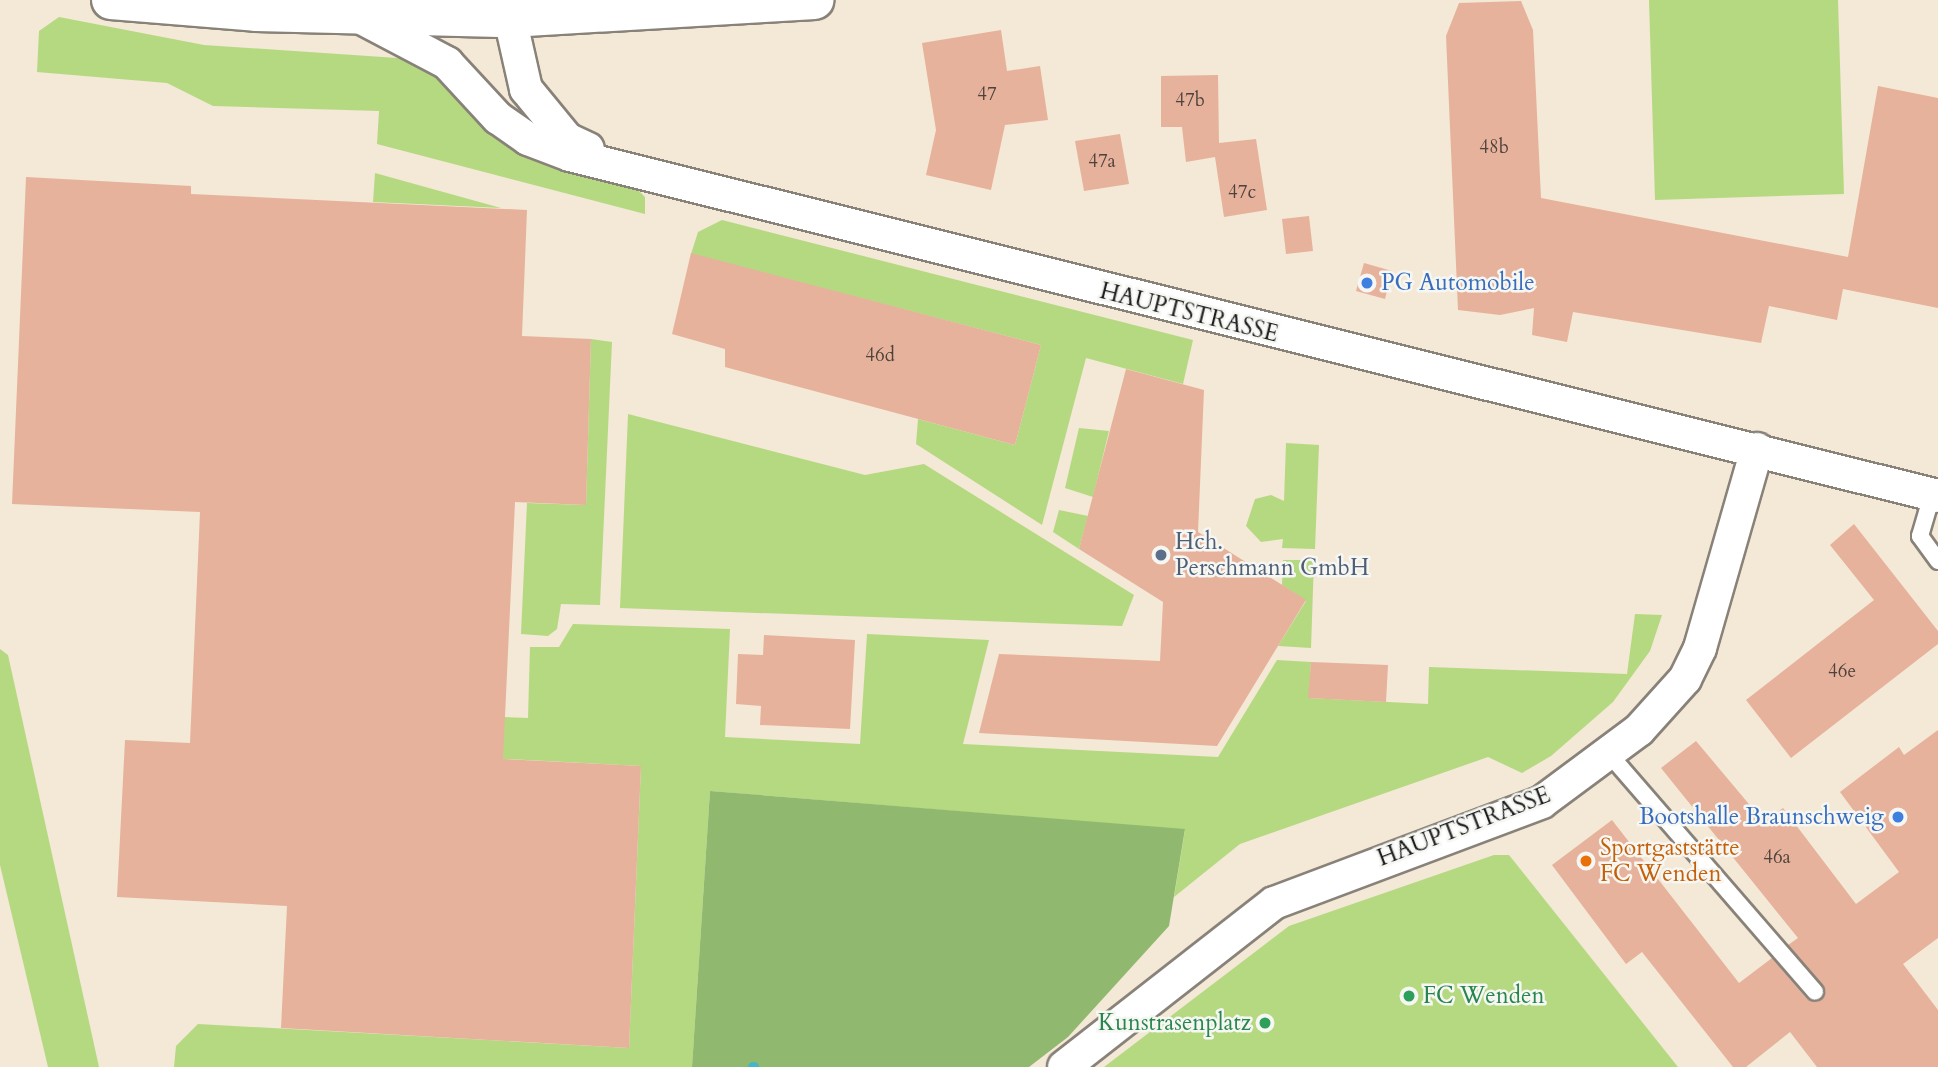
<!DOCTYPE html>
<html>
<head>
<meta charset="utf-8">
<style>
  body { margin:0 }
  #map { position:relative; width:1938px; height:1067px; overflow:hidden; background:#f4e8d6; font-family:Cardo,serif }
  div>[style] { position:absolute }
  .green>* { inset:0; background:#b5d981 }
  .forest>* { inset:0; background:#90b96f }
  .stream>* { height:10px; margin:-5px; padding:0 5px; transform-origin:5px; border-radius:5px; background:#47b5c2 }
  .building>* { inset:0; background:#e6b29b }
  .roads { filter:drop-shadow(2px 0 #888279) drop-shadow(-2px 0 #888279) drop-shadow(0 2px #888279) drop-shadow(0 -2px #888279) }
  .service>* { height:16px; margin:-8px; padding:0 8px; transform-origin:8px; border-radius:8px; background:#fff }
  .minor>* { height:32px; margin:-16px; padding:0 16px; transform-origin:16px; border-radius:16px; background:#fff }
  .tertiary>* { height:38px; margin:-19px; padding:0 19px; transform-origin:19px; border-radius:19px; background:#fff }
  .dots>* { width:19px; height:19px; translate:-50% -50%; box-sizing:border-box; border:4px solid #f6f6f2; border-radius:50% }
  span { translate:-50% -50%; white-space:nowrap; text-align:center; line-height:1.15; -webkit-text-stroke:5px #f6f6f2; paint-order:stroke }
  .number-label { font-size:19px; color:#4e423c }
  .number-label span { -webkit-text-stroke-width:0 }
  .shop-label { font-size:23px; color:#366cbe }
  .left { translate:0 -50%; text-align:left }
  .right { translate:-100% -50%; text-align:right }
  .street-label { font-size:23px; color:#1c1c1c }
  .service-label { font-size:23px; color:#4e5e75 }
  .food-label { font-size:23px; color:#c56008 }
  .leisure-label { font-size:23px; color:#27864d }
</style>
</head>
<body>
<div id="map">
  <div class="green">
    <div style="clip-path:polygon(1649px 0,1838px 0,1844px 194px,1655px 200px)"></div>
    <div style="clip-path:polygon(59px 17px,204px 45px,412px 59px,632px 184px,645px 197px,645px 214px,377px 144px,379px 111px,213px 106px,167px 83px,37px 72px,39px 31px)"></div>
    <div style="clip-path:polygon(375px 173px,501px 208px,373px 202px)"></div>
    <div style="clip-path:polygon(722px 220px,1193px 340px,1183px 384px,1086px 358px,1042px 525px,916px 444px,918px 419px,1015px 445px,1041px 345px,691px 254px,698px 232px)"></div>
    <div style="clip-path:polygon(591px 339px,612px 342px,600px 605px,561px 604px,557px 629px,548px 636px,521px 634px,527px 503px,586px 505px)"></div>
    <div style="clip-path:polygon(628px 414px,865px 475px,924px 464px,1134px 595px,1122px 626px,620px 608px)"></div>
    <div style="clip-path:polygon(1079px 428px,1109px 431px,1093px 497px,1065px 488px)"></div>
    <div style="clip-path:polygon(1286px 443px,1319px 445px,1315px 549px,1282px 548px,1283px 539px,1261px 542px,1246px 526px,1255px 499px,1271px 495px,1284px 501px)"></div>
    <div style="clip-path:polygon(1059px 510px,1088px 516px,1079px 549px,1053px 532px)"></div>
    <div style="clip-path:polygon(1283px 560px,1314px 560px,1311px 648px,1278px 646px,1306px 601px,1282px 585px)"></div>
    <div style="clip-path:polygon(1635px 614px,1662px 615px,1650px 651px,1613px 702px,1551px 756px,1522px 773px,1488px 757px,1240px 844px,1174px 897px,1185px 830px,710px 791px,692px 1067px,174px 1067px,176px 1046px,198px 1024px,629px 1048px,641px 766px,336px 750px,337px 711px,528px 718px,530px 647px,559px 647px,573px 624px,730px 629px,725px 737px,860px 744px,867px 634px,989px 640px,963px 744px,1218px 757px,1277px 660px,1311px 662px,1309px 698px,1428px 704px,1429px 667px,1627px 674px)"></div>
    <div style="clip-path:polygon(0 649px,8px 655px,99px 1067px,48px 1067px,0 865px)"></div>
    <div style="clip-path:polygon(1494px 855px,1509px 855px,1678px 1067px,1104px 1067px,1289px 926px)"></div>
  </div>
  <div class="forest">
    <div style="clip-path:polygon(710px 791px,1185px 829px,1169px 926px,1068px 1037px,1029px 1067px,692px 1067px)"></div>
  </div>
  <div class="stream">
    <div style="left:753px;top:1067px;width:1px"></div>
  </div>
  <div class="building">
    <div style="clip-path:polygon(1521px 1px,1533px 30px,1541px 198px,1848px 257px,1878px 86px,1938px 98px,1938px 308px,1843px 289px,1837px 320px,1769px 306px,1761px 343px,1573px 312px,1567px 342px,1532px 335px,1534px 308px,1500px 315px,1458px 310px,1446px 36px,1459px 3px)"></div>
    <div style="clip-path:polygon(1001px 30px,1007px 71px,1040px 66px,1048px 120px,1005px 125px,991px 190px,926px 175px,936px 130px,922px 43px)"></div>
    <div style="clip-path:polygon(1218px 75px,1219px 143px,1256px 139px,1267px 210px,1224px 217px,1215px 157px,1186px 162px,1182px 127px,1161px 127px,1161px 76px)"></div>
    <div style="clip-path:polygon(1120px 134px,1129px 184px,1084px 191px,1075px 141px)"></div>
    <div style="clip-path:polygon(26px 177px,191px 186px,191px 194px,527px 210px,522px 336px,591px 339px,586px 505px,515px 502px,503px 759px,641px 766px,629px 1048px,281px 1028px,287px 906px,117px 897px,125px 740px,190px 743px,200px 512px,12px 504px)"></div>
    <div style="clip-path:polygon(1309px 216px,1313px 251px,1286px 254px,1282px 219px)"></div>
    <div style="clip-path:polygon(691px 253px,1041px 345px,1015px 445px,725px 367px,725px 349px,672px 334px)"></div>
    <div style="clip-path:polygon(1364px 263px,1392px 271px,1385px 299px,1356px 291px)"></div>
    <div style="clip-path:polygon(1126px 369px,1204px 390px,1198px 532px,1306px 600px,1217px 746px,979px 733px,999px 654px,1160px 661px,1163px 602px,1079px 549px)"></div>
    <div style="clip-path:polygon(1854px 524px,1938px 631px,1938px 644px,1791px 758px,1746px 700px,1874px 600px,1830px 545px)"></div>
    <div style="clip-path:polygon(764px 635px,855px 640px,850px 729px,760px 725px,761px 706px,736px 704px,738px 654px,763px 655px)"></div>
    <div style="clip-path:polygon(1311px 662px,1388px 665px,1386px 702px,1308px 698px)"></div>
    <div style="clip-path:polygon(1938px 730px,1938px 938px,1903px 964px,1938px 1010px,1938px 1067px,1817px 1067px,1790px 1032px,1746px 1067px,1733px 1067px,1642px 952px,1626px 964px,1552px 865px,1612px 820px,1739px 983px,1772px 958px,1807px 999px,1818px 1002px,1823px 986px,1788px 945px,1798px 938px,1661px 768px,1696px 741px,1764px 822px,1783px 808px,1856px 904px,1899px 872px,1840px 792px,1899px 747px,1904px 755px)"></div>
  </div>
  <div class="roads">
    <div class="service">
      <div style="left:1932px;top:495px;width:43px;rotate:106.3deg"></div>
      <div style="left:1920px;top:536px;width:31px;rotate:54deg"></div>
      <div style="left:1610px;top:755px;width:313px;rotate:49.1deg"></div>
    </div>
    <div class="minor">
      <div style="left:358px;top:16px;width:101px;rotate:27.8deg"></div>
      <div style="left:447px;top:63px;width:75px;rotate:47.2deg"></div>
      <div style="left:498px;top:118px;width:37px;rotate:35deg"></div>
      <div style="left:528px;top:139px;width:45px;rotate:20.9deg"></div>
      <div style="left:570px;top:155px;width:1410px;rotate:14deg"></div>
      <div style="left:510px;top:18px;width:73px;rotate:77.3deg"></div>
      <div style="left:526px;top:89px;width:65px;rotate:50.6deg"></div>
      <div style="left:567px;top:139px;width:23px;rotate:25deg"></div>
      <div style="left:1064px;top:1067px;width:266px;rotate:-38deg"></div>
      <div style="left:1274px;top:903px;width:286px;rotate:-20.6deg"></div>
      <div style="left:1542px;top:802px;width:121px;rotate:-36.6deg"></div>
      <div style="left:1639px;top:730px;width:69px;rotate:-48deg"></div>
      <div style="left:1685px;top:679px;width:34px;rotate:-64deg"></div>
      <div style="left:1700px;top:648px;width:207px;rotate:-74deg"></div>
    </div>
    <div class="tertiary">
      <div style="left:111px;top:0;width:145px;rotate:4.7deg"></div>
      <div style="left:256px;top:12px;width:254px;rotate:1.4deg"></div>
      <div style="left:510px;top:18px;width:305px;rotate:-3.4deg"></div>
    </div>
  </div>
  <div class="dots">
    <div style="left:1367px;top:283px;background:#3f7fe0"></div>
    <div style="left:1161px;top:555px;background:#5c6f8a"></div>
    <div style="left:1898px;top:817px;background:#3f7fe0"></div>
    <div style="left:1586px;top:861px;background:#e8710a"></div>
    <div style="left:1409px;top:996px;background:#2e9e5b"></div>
    <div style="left:1265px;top:1023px;background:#2e9e5b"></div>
  </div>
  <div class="number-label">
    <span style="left:987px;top:95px">47</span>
    <span style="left:1190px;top:101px">47b</span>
    <span style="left:1494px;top:148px">48b</span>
    <span style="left:1102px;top:162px">47a</span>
    <span style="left:1242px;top:193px">47c</span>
    <span style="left:880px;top:356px">46d</span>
    <span style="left:1842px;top:672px">46e</span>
    <span style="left:1777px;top:858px">46a</span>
  </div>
  <div class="shop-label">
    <span class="left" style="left:1381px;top:283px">PG Automobile</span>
    <span class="right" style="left:1884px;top:817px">Bootshalle Braunschweig</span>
  </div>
  <div class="street-label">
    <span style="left:1189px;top:313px;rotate:14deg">HAUPTSTRASSE</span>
    <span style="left:1464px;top:827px;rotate:-21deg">HAUPTSTRASSE</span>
  </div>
  <div class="service-label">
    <span class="left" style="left:1175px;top:555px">Hch.<br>Perschmann GmbH</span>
  </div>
  <div class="food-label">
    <span class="left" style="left:1600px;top:861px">Sportgaststätte<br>FC Wenden</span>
  </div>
  <div class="leisure-label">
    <span class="left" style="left:1423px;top:996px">FC Wenden</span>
    <span class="right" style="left:1251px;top:1023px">Kunstrasenplatz</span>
  </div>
</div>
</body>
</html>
